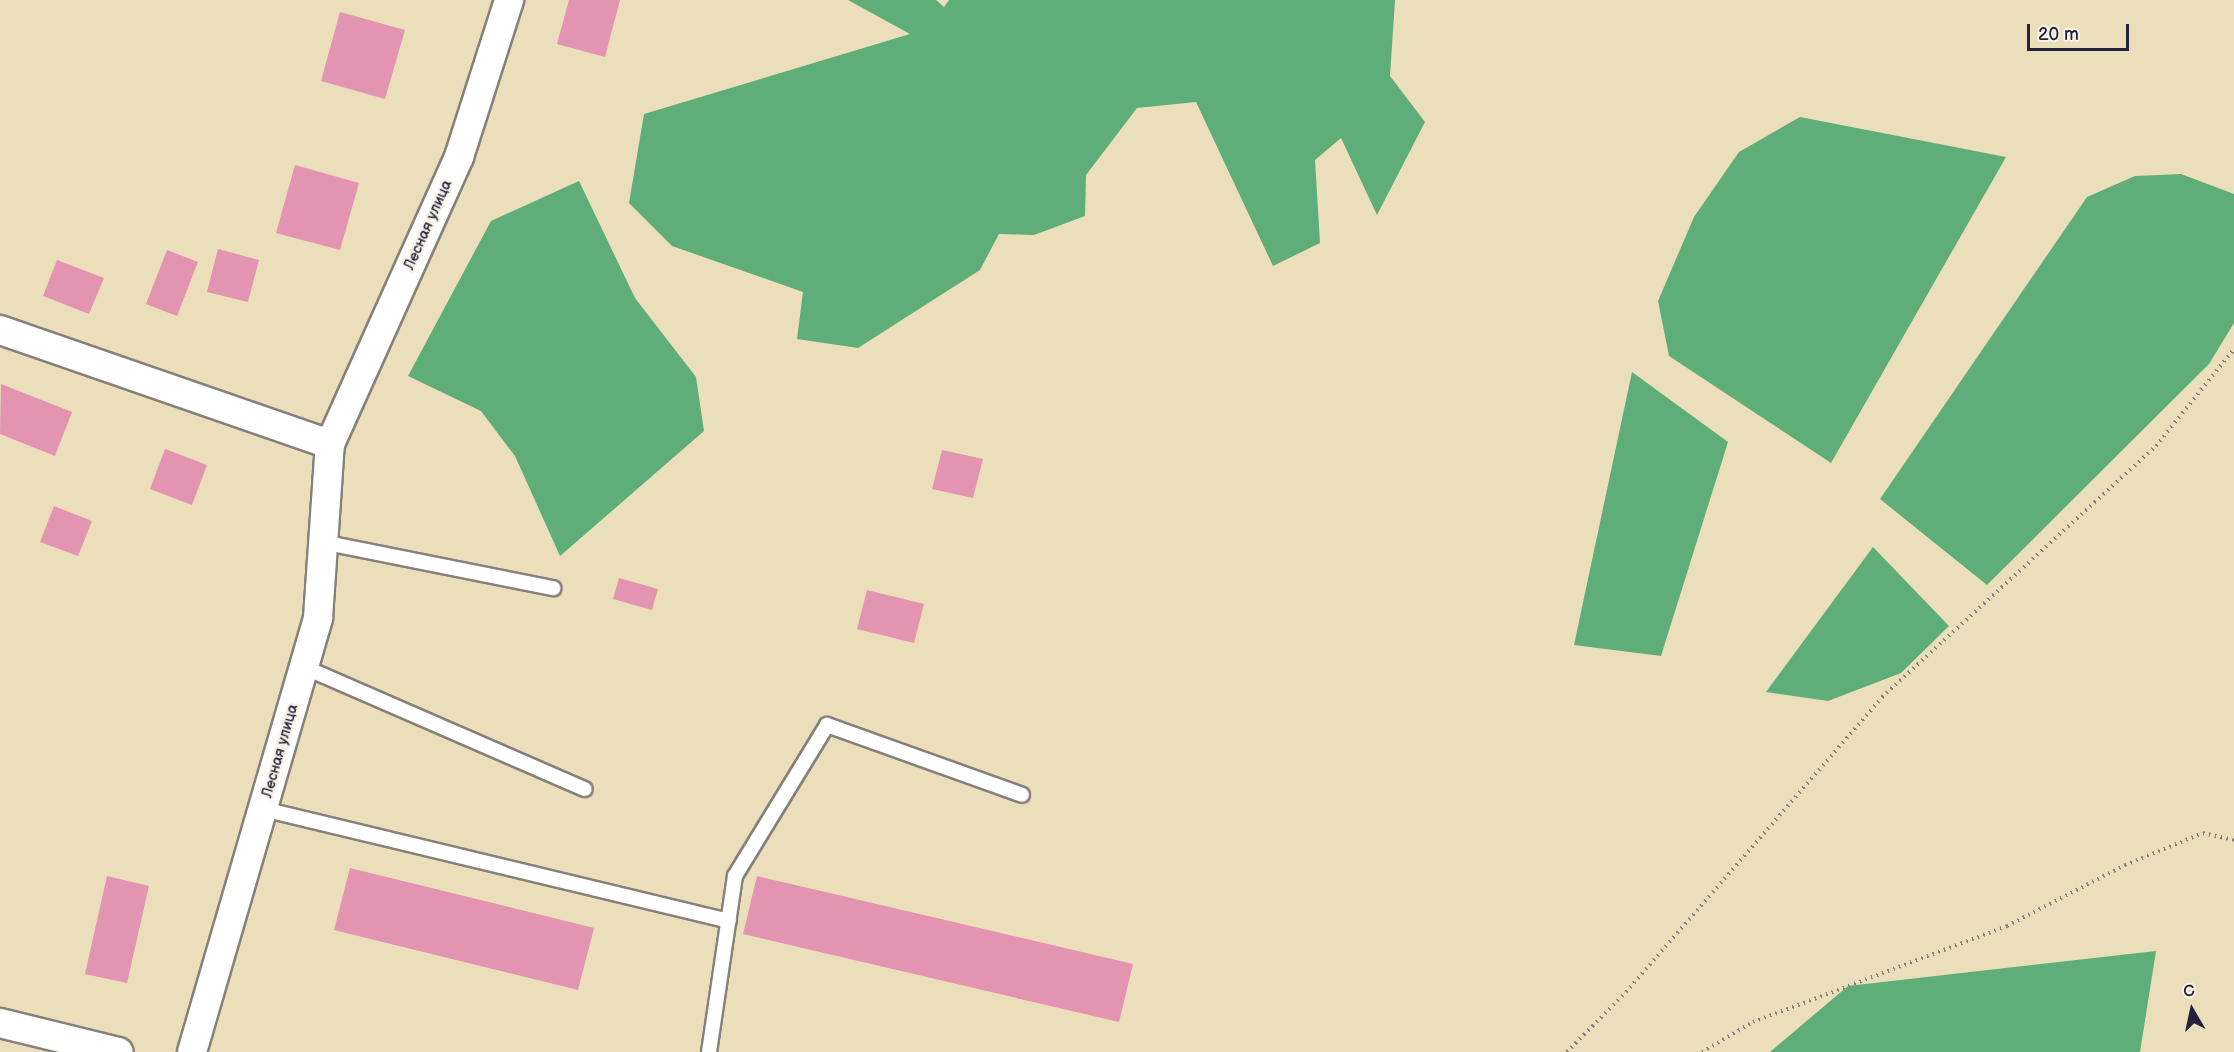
<!DOCTYPE html>
<html>
<head>
<meta charset="utf-8">
<style>
  body { margin:0 }
  #map { position:relative; width:2234px; height:1052px; overflow:hidden; background:#ebdeba; font-family:"Balsamiq Sans",sans-serif }
  div>[style] { position:absolute }
  .forest>* { inset:0; background:#5fad78 }
  .building>* { inset:0; background:#e294b1 }
  .path>* { height:4px; margin-top:-2px; transform-origin:0; background:repeating-linear-gradient(90deg,#86807a 0 1.5px,transparent 0 6px) }
  .roads { filter:drop-shadow(2px 0 #86807a) drop-shadow(-2px 0 #86807a) drop-shadow(0 2px #86807a) drop-shadow(0 -2px #86807a) }
  .lane>* { height:14px; margin:-7px; padding:0 7px; transform-origin:7px; border-radius:7px; background:#fff }
  .street>* { height:28px; margin:-14px; padding:0 14px; transform-origin:14px; border-radius:14px; background:#fff }
  span { translate:-50% -50%; white-space:nowrap; text-align:center; line-height:1.15; -webkit-text-stroke:5px #f7f3e8; paint-order:stroke }
  .street-label { font-size:15px; color:#22223b }
  .north { position:absolute; left:2162px; top:980px; width:60px; height:60px; -webkit-text-stroke:4px #f7f3e8; paint-order:stroke; rotate:351deg; font-size:16px; font-weight:700; line-height:24px; text-align:center; color:#22223b }
  .north::after { content:''; display:block; margin:auto; width:21px; height:27px; background:#22223b; clip-path:polygon(50% 0,100% 100%,50% 72%,0 100%) }
  .scale { position:absolute; left:2027px; top:24px; width:102px; height:27px; box-sizing:border-box; border:3px solid #22223b; border-top:0; padding-left:8px; font-size:18px; line-height:21px; white-space:nowrap; color:#22223b; -webkit-text-stroke:4px #f7f3e8; paint-order:stroke }
</style>
</head>
<body>
<div id="map">
  <div class="forest">
    <div style="clip-path:polygon(848px 0,936px 0,944px 7px,949px 0,1395px 0,1390px 76px,1425px 122px,1377px 215px,1341px 138px,1315px 160px,1320px 243px,1273px 266px,1196px 102px,1137px 108px,1086px 175px,1085px 216px,1034px 235px,999px 234px,980px 270px,858px 348px,797px 339px,803px 292px,672px 246px,629px 203px,644px 114px,910px 34px)"></div>
    <div style="clip-path:polygon(1800px 117px,2006px 157px,1831px 463px,1669px 356px,1658px 301px,1694px 217px,1739px 152px)"></div>
    <div style="clip-path:polygon(2181px 174px,2234px 194px,2234px 323px,2209px 364px,1987px 585px,1880px 499px,2087px 197px,2135px 176px)"></div>
    <div style="clip-path:polygon(579px 181px,635px 298px,696px 377px,704px 431px,560px 556px,515px 456px,481px 411px,408px 376px,491px 221px)"></div>
    <div style="clip-path:polygon(1632px 372px,1728px 442px,1661px 656px,1574px 645px)"></div>
    <div style="clip-path:polygon(1873px 547px,1949px 626px,1901px 673px,1828px 701px,1766px 692px)"></div>
    <div style="clip-path:polygon(2156px 951px,2140px 1052px,1770px 1052px,1848px 986px)"></div>
  </div>
  <div class="building">
    <div style="clip-path:polygon(569px 0,620px 0,605px 57px,557px 44px)"></div>
    <div style="clip-path:polygon(340px 12px,405px 30px,385px 99px,321px 81px)"></div>
    <div style="clip-path:polygon(295px 165px,359px 183px,340px 250px,276px 233px)"></div>
    <div style="clip-path:polygon(218px 249px,259px 260px,248px 302px,207px 292px)"></div>
    <div style="clip-path:polygon(167px 250px,198px 262px,177px 316px,146px 304px)"></div>
    <div style="clip-path:polygon(57px 260px,104px 278px,89px 314px,43px 296px)"></div>
    <div style="clip-path:polygon(1px 384px,72px 412px,55px 456px,0 434px)"></div>
    <div style="clip-path:polygon(165px 449px,207px 465px,192px 505px,150px 489px)"></div>
    <div style="clip-path:polygon(942px 450px,983px 459px,973px 498px,932px 489px)"></div>
    <div style="clip-path:polygon(54px 506px,92px 521px,78px 556px,40px 542px)"></div>
    <div style="clip-path:polygon(619px 578px,658px 589px,652px 610px,613px 599px)"></div>
    <div style="clip-path:polygon(867px 590px,924px 604px,914px 643px,857px 629px)"></div>
    <div style="clip-path:polygon(350px 868px,594px 928px,578px 990px,334px 930px)"></div>
    <div style="clip-path:polygon(107px 876px,149px 886px,127px 983px,85px 974px)"></div>
    <div style="clip-path:polygon(757px 876px,1133px 964px,1119px 1022px,743px 934px)"></div>
  </div>
  <div class="path">
    <div style="left:1567px;top:1052px;width:84px;rotate:-45.5deg"></div>
    <div style="left:1626px;top:992px;width:391px;rotate:-49deg"></div>
    <div style="left:1882px;top:697px;width:372px;rotate:-42.5deg"></div>
    <div style="left:2156px;top:446px;width:124px;rotate:-51.2deg"></div>
    <div style="left:1702px;top:1052px;width:59px;rotate:-30.5deg"></div>
    <div style="left:1753px;top:1022px;width:272px;rotate:-20.7deg"></div>
    <div style="left:2007px;top:926px;width:133px;rotate:-27.3deg"></div>
    <div style="left:2125px;top:865px;width:84px;rotate:-22.3deg"></div>
    <div style="left:2203px;top:833px;width:32px;rotate:13deg"></div>
  </div>
  <div class="roads">
    <div class="lane">
      <div style="left:322px;top:542px;width:236px;rotate:11.3deg"></div>
      <div style="left:304px;top:667px;width:306px;rotate:23.5deg"></div>
      <div style="left:263px;top:809px;width:479px;rotate:13.5deg"></div>
      <div style="left:709px;top:1052px;width:178px;rotate:-81.6deg"></div>
      <div style="left:735px;top:876px;width:177px;rotate:-58.6deg"></div>
      <div style="left:827px;top:725px;width:207px;rotate:19.7deg"></div>
    </div>
    <div class="street">
      <div style="left:0;top:330px;width:349px;rotate:19.1deg"></div>
      <div style="left:0;top:1023px;width:122px;rotate:13.8deg"></div>
      <div style="left:192px;top:1052px;width:452px;rotate:-73.8deg"></div>
      <div style="left:318px;top:618px;width:174px;rotate:-86.1deg"></div>
      <div style="left:330px;top:444px;width:315px;rotate:-65.8deg"></div>
      <div style="left:459px;top:157px;width:165px;rotate:-72.3deg"></div>
    </div>
  </div>
  <div class="street-label">
    <span style="left:428px;top:225px;rotate:-66deg">Лесная улица</span>
    <span style="left:280px;top:751px;rotate:-74deg">Лесная улица</span>
  </div>
  <div class="north">С</div>
  <div class="scale">20 m</div>
</div>
</body>
</html>
